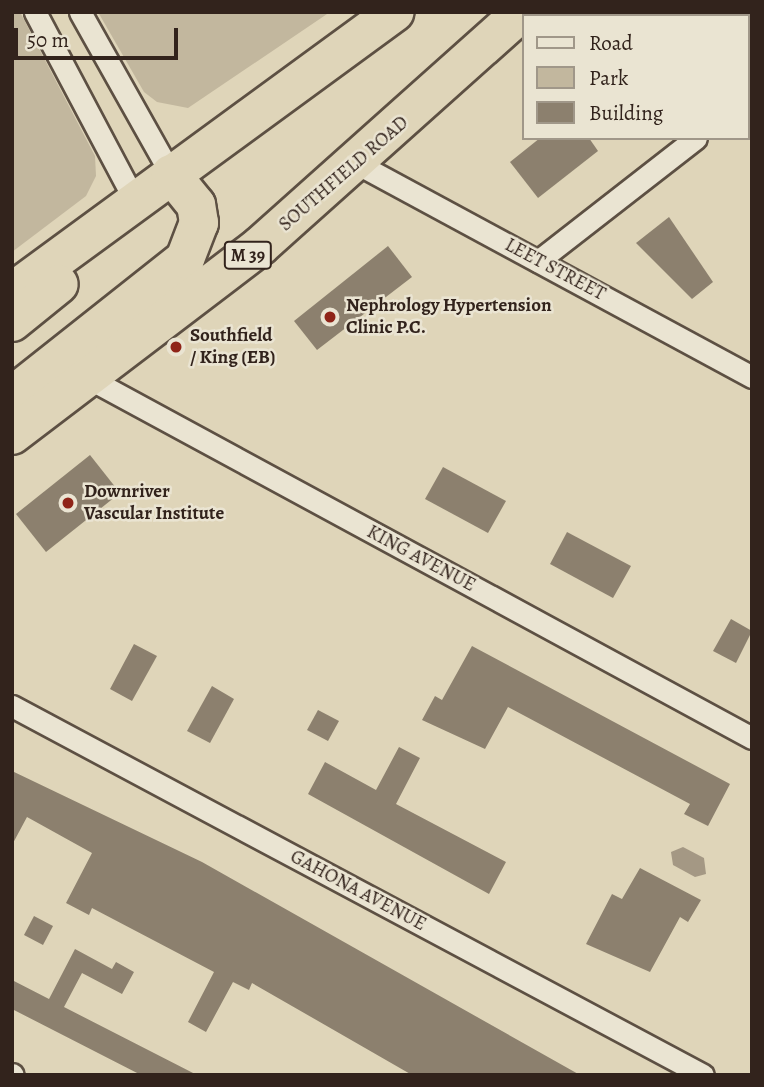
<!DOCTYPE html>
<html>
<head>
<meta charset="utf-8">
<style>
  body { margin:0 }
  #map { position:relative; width:764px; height:1087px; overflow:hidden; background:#dfd5b9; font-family:Alegreya,serif }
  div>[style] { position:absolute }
  .green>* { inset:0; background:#c2b79e }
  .water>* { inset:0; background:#a49884 }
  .building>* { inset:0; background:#8c806e }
  .roads { filter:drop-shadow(2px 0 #5d5043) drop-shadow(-2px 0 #5d5043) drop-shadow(0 2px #5d5043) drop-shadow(0 -2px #5d5043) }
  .street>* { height:21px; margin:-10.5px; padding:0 10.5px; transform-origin:10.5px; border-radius:10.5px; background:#eae4d2 }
  .highway>* { height:38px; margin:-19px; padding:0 19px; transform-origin:19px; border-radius:19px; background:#dfd5b9 }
  .dots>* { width:19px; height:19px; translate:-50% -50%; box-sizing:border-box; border:4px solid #eae4d2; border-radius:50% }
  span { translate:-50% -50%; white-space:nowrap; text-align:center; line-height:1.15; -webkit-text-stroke:5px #eae4d2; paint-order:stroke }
  .shield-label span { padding:2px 5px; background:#eae4d2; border:2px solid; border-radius:5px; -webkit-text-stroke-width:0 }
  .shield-label { font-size:18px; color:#32231c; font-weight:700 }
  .street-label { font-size:19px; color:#32231c }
  .poi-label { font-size:19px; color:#32231c; font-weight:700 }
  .left { translate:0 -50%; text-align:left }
  .frame { position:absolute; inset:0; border:14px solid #32231c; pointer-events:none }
  .legend { position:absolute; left:522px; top:14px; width:228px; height:126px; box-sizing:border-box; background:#eae4d2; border:2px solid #a09789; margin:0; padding:9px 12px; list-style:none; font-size:21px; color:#32231c }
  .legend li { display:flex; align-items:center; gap:14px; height:35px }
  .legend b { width:35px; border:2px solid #a09789 }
  .scale { position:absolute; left:14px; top:28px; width:164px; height:32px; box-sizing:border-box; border:4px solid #32231c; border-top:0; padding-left:9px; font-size:21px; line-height:24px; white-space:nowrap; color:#32231c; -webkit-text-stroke:5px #eae4d2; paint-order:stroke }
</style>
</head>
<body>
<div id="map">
  <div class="green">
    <div style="clip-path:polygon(12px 12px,20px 12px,95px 156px,96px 176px,86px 196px,12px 252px)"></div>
    <div style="clip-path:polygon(98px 12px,330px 12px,188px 108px,157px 102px,144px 92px)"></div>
  </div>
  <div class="water">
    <div style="clip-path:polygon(683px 847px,704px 858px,706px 874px,695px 877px,673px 865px,671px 852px)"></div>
  </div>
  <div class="building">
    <div style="clip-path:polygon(540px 138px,589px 138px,598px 151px,538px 198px,510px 162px)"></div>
    <div style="clip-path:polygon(669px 217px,713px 282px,692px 299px,636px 243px)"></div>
    <div style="clip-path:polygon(388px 246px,412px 277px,317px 350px,294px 321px)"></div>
    <div style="clip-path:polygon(90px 455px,120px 493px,46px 552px,16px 514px)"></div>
    <div style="clip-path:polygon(443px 467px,506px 501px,488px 533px,425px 499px)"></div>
    <div style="clip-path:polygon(567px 532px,631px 566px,613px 598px,550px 564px)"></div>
    <div style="clip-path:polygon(731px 619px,752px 631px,736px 663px,713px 651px)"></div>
    <div style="clip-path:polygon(134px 644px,157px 656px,132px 701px,110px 689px)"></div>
    <div style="clip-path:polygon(472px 646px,730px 784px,708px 826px,684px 814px,690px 804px,508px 707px,485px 749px,422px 720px,435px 696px,442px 700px)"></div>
    <div style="clip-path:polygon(212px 686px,234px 699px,210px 743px,187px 731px)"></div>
    <div style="clip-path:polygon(318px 710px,339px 721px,328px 741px,307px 730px)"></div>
    <div style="clip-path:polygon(399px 747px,420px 758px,396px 804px,506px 862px,489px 894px,308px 794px,325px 762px,376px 790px)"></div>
    <div style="clip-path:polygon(12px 771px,202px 862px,580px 1075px,412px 1075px,252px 983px,249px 990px,233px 982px,206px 1032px,188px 1022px,214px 972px,92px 908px,89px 915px,66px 903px,92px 853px,27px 817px,12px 845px)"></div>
    <div style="clip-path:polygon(640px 868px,701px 900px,688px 922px,680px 917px,650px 972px,586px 944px,612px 894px,622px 899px)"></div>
    <div style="clip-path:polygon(34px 916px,53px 926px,43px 945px,24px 935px)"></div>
    <div style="clip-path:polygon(75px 949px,112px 969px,116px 962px,134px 972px,122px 994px,82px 973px,64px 1007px,197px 1075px,141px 1075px,12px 1009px,12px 980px,49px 999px)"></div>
  </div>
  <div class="roads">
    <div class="street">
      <div style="left:35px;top:12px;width:214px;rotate:62.1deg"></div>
      <div style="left:80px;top:12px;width:186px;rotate:60.7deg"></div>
      <div style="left:748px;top:97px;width:5px;rotate:-37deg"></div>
      <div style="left:358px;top:164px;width:448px;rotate:28.4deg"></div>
      <div style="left:538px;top:261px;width:200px;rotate:-37.9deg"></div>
      <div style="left:90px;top:379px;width:753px;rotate:28.47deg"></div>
      <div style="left:12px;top:706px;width:783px;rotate:28.1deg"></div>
      <div style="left:12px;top:1074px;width:1px;rotate:45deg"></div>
    </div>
    <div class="highway">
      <div style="left:12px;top:292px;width:474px;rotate:-36.2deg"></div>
      <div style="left:12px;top:322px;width:60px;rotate:-39deg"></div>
      <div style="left:12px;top:407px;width:20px;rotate:-63deg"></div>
      <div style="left:21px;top:389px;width:209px;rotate:-38.4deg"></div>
      <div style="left:185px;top:259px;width:39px;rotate:-69deg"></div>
      <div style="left:199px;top:223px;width:18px;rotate:-99deg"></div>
      <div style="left:196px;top:205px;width:40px;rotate:-129deg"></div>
      <div style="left:12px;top:435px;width:312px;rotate:-37.3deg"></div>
      <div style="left:260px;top:246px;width:351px;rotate:-41.8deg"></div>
    </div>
  </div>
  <div class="dots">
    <div style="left:330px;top:317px;background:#8f2418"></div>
    <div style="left:176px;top:347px;background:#8f2418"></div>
    <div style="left:68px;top:503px;background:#8f2418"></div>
  </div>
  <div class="shield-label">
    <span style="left:248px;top:255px">M 39</span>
  </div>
  <div class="street-label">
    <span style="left:344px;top:174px;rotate:-41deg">SOUTHFIELD ROAD</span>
    <span style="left:555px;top:270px;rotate:28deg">LEET STREET</span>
    <span style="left:421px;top:559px;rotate:28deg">KING AVENUE</span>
    <span style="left:358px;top:891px;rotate:28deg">GAHONA AVENUE</span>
  </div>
  <div class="poi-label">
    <span class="left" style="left:346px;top:317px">Nephrology Hypertension<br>Clinic P.C.</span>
    <span class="left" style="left:190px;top:347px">Southfield<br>/ King (EB)</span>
    <span class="left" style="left:84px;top:503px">Downriver<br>Vascular Institute</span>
  </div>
  <div class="frame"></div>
  <ul class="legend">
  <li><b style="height:9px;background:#eae4d2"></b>Road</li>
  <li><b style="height:19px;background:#c2b79e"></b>Park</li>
  <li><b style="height:19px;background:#8c806e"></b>Building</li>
  </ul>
  <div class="scale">50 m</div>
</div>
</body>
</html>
